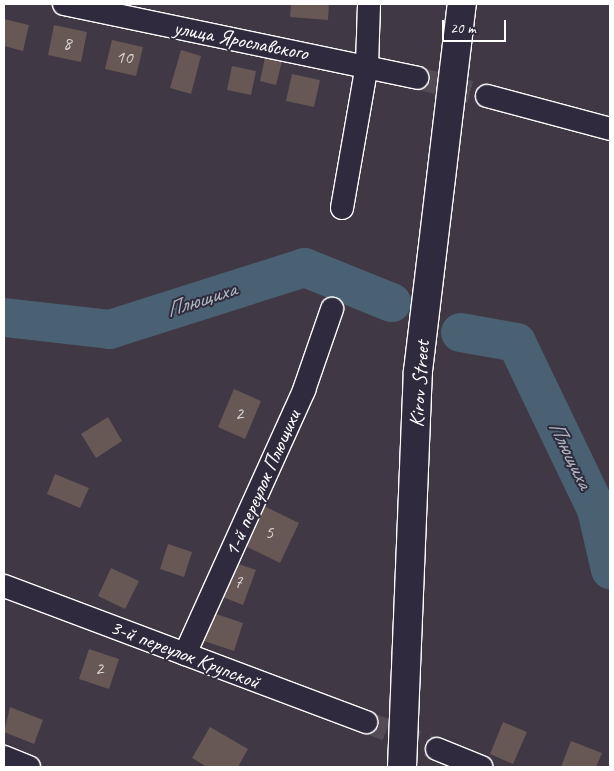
<!DOCTYPE html>
<html>
<head>
<meta charset="utf-8">
<style>
  body { margin:0 }
  #map { position:relative; width:614px; height:771px; overflow:hidden; background:#403844; font-family:Caveat,sans-serif }
  div>[style] { position:absolute }
  .river>* { height:39px; margin:-19.5px; padding:0 19.5px; transform-origin:19.5px; border-radius:19.5px; background:#496172 }
  .building>* { inset:0; background:#675755 }
  .street-tunnel>* { height:22px; margin-top:-11px; transform-origin:0; background:repeating-linear-gradient(90deg,#534c57 0 22px,transparent 0 33px) }
  .roads { filter:drop-shadow(1px 0 #fff) drop-shadow(-1px 0 #fff) drop-shadow(0 1px #fff) drop-shadow(0 -1px #fff) }
  .street>* { height:22px; margin:-11px; padding:0 11px; transform-origin:11px; border-radius:11px; background:#2f2a3d }
  .bridges { filter:drop-shadow(1px 0 #fff) drop-shadow(-1px 0 #fff) drop-shadow(0 1px #fff) drop-shadow(0 -1px #fff) }
  .secondary-bridge>* { height:28px; margin:-14px; padding:0 14px; transform-origin:14px; border-radius:14px; background:#2f2a3d }
  span { translate:-50% -50%; white-space:nowrap; text-align:center; line-height:1.15; -webkit-text-stroke:4px #2f2a3d; paint-order:stroke }
  .number-label { font-size:19px; color:#d9d5d4 }
  .number-label span { -webkit-text-stroke-width:0 }
  .street-label { font-size:21px; color:#fff }
  .water-label { font-size:22px; color:#adb8c0; font-style:italic }
  .frame { position:absolute; inset:0; border:5px solid #fff; pointer-events:none }
  .scale { position:absolute; left:442px; top:20px; width:64px; height:22px; box-sizing:border-box; border:2px solid #fff; border-top:0; padding-left:6px; font-size:15px; line-height:18px; white-space:nowrap; color:#fff; -webkit-text-stroke:4px #2f2a3d; paint-order:stroke }
</style>
</head>
<body>
<div id="map">
  <div class="river">
    <div style="left:4px;top:317px;width:106px;rotate:6.5deg"></div>
    <div style="left:109px;top:329px;width:205px;rotate:-17.6deg"></div>
    <div style="left:304px;top:267px;width:94px;rotate:21.9deg"></div>
    <div style="left:460px;top:332px;width:57px;rotate:10.1deg"></div>
    <div style="left:516px;top:342px;width:185px;rotate:64.4deg"></div>
    <div style="left:596px;top:509px;width:62px;rotate:76.9deg"></div>
  </div>
  <div class="building">
    <div style="clip-path:polygon(291px 4px,329px 4px,328px 20px,290px 17px)"></div>
    <div style="clip-path:polygon(4px 19px,29px 25px,23px 51px,4px 46px)"></div>
    <div style="clip-path:polygon(54px 25px,87px 32px,81px 62px,48px 55px)"></div>
    <div style="clip-path:polygon(112px 40px,143px 47px,136px 76px,105px 69px)"></div>
    <div style="clip-path:polygon(181px 50px,201px 56px,191px 94px,170px 88px)"></div>
    <div style="clip-path:polygon(266px 53px,283px 57px,276px 85px,260px 81px)"></div>
    <div style="clip-path:polygon(232px 66px,256px 71px,251px 95px,227px 90px)"></div>
    <div style="clip-path:polygon(292px 74px,320px 80px,314px 107px,286px 101px)"></div>
    <div style="clip-path:polygon(234px 389px,261px 401px,245px 439px,218px 427px)"></div>
    <div style="clip-path:polygon(108px 417px,122px 441px,96px 458px,81px 434px)"></div>
    <div style="clip-path:polygon(55px 474px,89px 488px,80px 508px,47px 494px)"></div>
    <div style="clip-path:polygon(258px 503px,299px 523px,280px 563px,239px 543px)"></div>
    <div style="clip-path:polygon(168px 544px,192px 552px,184px 577px,160px 569px)"></div>
    <div style="clip-path:polygon(233px 562px,256px 570px,243px 605px,220px 596px)"></div>
    <div style="clip-path:polygon(111px 568px,139px 581px,125px 609px,98px 596px)"></div>
    <div style="clip-path:polygon(213px 613px,243px 623px,234px 651px,204px 641px)"></div>
    <div style="clip-path:polygon(89px 649px,119px 659px,109px 689px,79px 679px)"></div>
    <div style="clip-path:polygon(10px 707px,43px 720px,34px 744px,4px 732px)"></div>
    <div style="clip-path:polygon(503px 722px,527px 732px,513px 764px,490px 754px)"></div>
    <div style="clip-path:polygon(210px 727px,248px 749px,238px 767px,207px 767px,192px 758px)"></div>
    <div style="clip-path:polygon(571px 741px,602px 753px,596px 767px,561px 767px)"></div>
  </div>
  <div class="street-tunnel">
    <div style="left:417px;top:78px;width:72px;rotate:14.4deg"></div>
    <div style="left:366px;top:722px;width:76px;rotate:20.8deg"></div>
  </div>
  <div class="roads">
    <div class="street">
      <div style="left:64px;top:4px;width:361px;rotate:11.8deg"></div>
      <div style="left:487px;top:96px;width:127px;rotate:15deg"></div>
      <div style="left:342px;top:208px;width:145px;rotate:-80.1deg"></div>
      <div style="left:367px;top:65px;width:61px;rotate:-88.1deg"></div>
      <div style="left:4px;top:586px;width:387px;rotate:20.6deg"></div>
      <div style="left:185px;top:654px;width:290px;rotate:-65.7deg"></div>
      <div style="left:304px;top:390px;width:86px;rotate:-70.9deg"></div>
      <div style="left:437px;top:749px;width:48px;rotate:22.2deg"></div>
      <div style="left:4px;top:757px;width:27px;rotate:22deg"></div>
    </div>
  </div>
  <div class="bridges">
    <div class="secondary-bridge">
      <div style="left:402px;top:767px;width:396px;rotate:-87.7deg"></div>
      <div style="left:418px;top:371px;width:370px;rotate:-83.2deg"></div>
    </div>
  </div>
  <div class="number-label">
    <span style="left:67px;top:44px">8</span>
    <span style="left:124px;top:58px">10</span>
    <span style="left:239px;top:414px">2</span>
    <span style="left:269px;top:533px">5</span>
    <span style="left:238px;top:583px">7</span>
    <span style="left:99px;top:669px">2</span>
  </div>
  <div class="street-label">
    <span style="left:241px;top:40px;rotate:11deg">улица Ярославского</span>
    <span style="left:419px;top:384px;rotate:-86deg">Kirov Street</span>
    <span style="left:262px;top:483px;rotate:-66deg">1-й переулок Плющихи</span>
    <span style="left:185px;top:654px;rotate:21deg">3-й переулок Крупской</span>
  </div>
  <div class="water-label">
    <span style="left:201px;top:300px;rotate:-18deg">Плющиха</span>
    <span style="left:570px;top:455px;rotate:64deg">Плющиха</span>
  </div>
  <div class="frame"></div>
  <div class="scale">20 m</div>
</div>
</body>
</html>
